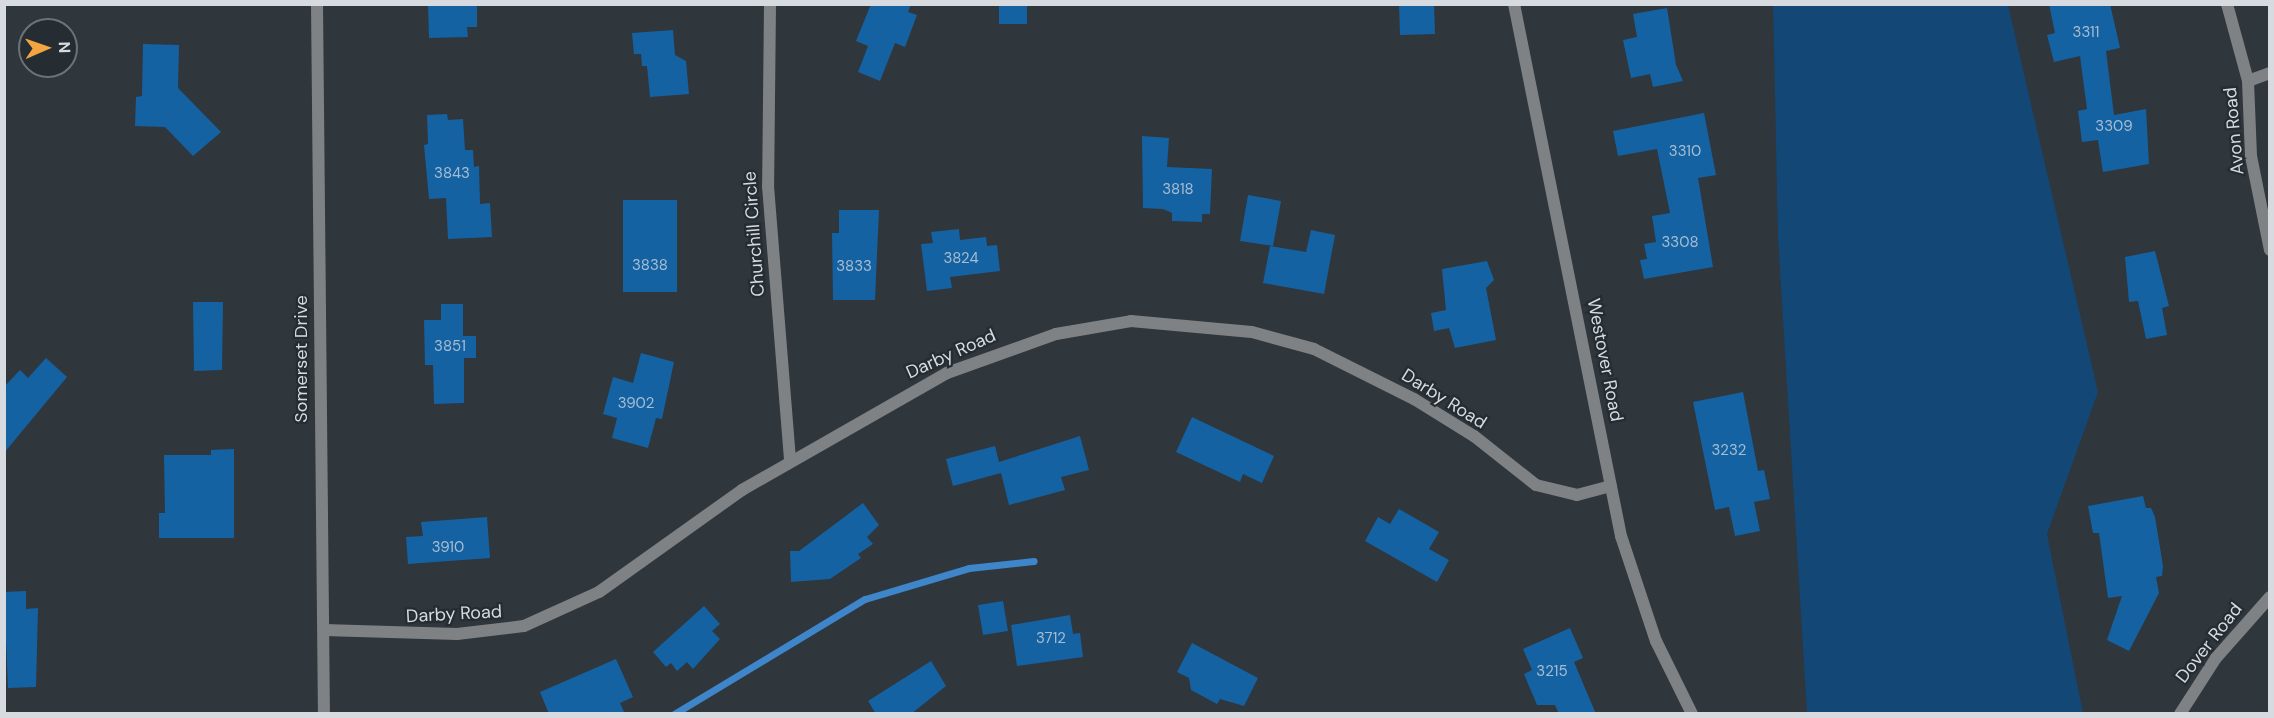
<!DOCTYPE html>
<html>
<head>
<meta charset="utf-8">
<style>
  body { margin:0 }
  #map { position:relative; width:2274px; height:718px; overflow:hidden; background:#2f363c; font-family:"DM Sans",sans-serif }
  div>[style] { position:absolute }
  .green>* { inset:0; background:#134775 }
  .stream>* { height:7px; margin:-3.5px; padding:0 3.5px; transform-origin:3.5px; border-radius:3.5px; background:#3e85c9 }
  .building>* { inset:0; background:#1562a3 }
  .street>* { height:12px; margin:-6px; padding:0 6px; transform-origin:6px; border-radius:6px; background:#7e8285 }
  span { translate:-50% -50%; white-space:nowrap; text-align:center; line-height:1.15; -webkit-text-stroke:4.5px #252c32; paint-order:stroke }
  .number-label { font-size:15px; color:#a6bdd1 }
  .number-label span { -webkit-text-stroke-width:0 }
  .street-label { font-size:18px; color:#d7dbe0 }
  .frame { position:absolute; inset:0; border:6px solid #d7dbe0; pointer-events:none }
  .north { position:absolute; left:18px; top:18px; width:60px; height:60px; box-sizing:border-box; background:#252c32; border:2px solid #6c7278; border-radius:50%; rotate:88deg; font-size:16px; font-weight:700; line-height:24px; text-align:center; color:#d7dbe0 }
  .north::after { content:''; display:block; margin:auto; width:21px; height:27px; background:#f2a541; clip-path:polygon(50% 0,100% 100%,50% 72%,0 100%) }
</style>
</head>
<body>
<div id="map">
  <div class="green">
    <div style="clip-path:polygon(1773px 5px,2008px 5px,2098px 392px,2047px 534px,2083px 713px,1807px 713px,1778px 237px)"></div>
  </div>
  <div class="stream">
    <div style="left:674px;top:714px;width:223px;rotate:-31.1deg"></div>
    <div style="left:865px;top:599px;width:109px;rotate:-16.6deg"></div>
    <div style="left:969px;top:568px;width:65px;rotate:-6.1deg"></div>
  </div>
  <div class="building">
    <div style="clip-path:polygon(428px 4px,477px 4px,477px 27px,467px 27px,468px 37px,429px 38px)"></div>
    <div style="clip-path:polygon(871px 4px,911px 4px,908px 12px,917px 15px,905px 47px,895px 43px,880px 81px,858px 72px,868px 46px,856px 41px)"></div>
    <div style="clip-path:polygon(999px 4px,1027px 4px,1027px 24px,999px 24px)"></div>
    <div style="clip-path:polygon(1399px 4px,1434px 4px,1435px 34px,1400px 35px)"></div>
    <div style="clip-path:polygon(2049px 4px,2110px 4px,2120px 48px,2106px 51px,2114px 115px,2146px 109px,2149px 164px,2103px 172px,2098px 140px,2082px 142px,2078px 111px,2087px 109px,2080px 56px,2054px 62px,2047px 35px,2055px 33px)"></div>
    <div style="clip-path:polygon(1667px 8px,1676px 65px,1683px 81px,1653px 87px,1650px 74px,1631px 78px,1623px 40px,1637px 37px,1633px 14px)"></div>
    <div style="clip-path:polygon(673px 30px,675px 55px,686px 61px,689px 94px,650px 97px,647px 66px,642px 66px,641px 54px,634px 54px,632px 33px)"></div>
    <div style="clip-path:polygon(143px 44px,179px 45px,178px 88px,221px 132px,193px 156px,165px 127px,135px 126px,136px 97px,142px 96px)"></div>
    <div style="clip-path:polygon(1704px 113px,1716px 175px,1698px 178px,1713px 267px,1644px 279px,1640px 260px,1647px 259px,1644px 244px,1656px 242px,1652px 216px,1670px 213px,1657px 149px,1618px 156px,1613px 131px)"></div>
    <div style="clip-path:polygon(447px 114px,448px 120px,463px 119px,465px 150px,473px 150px,474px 167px,479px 166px,480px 204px,490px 203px,492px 237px,448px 239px,446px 198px,429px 199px,424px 145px,428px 144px,427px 115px)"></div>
    <div style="clip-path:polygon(1142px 136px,1169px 138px,1167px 167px,1212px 169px,1210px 214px,1202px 214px,1202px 222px,1172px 221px,1172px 213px,1163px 209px,1143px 208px)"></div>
    <div style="clip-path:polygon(1248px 195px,1281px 201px,1273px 246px,1240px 241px)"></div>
    <div style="clip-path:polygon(623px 200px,677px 200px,677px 292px,623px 292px)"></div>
    <div style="clip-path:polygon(839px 210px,879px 210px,875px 300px,833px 300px,832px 233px,839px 233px)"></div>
    <div style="clip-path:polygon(959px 229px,960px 240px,986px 237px,987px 246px,997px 245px,1000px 271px,950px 277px,952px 288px,927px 291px,921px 244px,933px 243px,931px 232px)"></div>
    <div style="clip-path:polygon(1311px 230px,1335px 235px,1324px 294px,1263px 283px,1270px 246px,1306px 252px)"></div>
    <div style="clip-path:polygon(2155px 251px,2169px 306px,2162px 308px,2167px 335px,2146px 339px,2138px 301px,2129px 302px,2125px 257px)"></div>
    <div style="clip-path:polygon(1487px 261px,1494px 280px,1486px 288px,1496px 340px,1455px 348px,1449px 328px,1434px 331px,1431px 313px,1446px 310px,1442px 269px)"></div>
    <div style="clip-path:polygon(193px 302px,223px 302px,222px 370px,194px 371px)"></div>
    <div style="clip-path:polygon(441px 304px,463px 304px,463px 336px,476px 336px,476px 358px,464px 358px,464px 403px,434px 404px,433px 365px,425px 365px,424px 320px,441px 320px)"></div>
    <div style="clip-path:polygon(641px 353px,674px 362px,662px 419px,656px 418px,648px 448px,612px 438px,617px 418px,603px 414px,613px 377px,633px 383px)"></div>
    <div style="clip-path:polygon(46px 358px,67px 377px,4px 453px,4px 387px,20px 370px,28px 378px)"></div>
    <div style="clip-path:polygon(1743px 392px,1758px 471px,1764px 470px,1770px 499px,1754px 502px,1760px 531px,1735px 536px,1729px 507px,1715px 510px,1693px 402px)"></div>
    <div style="clip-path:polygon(1192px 417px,1274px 456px,1262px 483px,1243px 474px,1240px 482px,1176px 452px)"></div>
    <div style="clip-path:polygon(1080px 436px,1089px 470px,1061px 477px,1065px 490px,1009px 505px,1001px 473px,953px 486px,946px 459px,995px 446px,999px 462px)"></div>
    <div style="clip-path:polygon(234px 449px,234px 538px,159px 538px,159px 513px,165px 513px,164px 455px,211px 455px,211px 450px)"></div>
    <div style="clip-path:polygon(2143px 496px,2146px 508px,2151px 508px,2155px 517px,2163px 566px,2162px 576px,2156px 577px,2159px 593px,2129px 651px,2107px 640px,2122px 596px,2108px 598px,2099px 533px,2093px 533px,2088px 506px)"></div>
    <div style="clip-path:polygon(863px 503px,879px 525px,867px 537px,873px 544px,858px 554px,861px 558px,830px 579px,791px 582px,790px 551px,799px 551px)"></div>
    <div style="clip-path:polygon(1399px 509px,1439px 532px,1429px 549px,1449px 560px,1437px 582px,1365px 541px,1378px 517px,1390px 524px)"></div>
    <div style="clip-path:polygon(487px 517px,490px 558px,408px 564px,406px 537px,423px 536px,421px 522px)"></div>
    <div style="clip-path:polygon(26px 591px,26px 609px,38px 608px,36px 687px,8px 688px,4px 592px)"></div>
    <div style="clip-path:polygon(1003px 601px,1008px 631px,983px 635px,978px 605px)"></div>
    <div style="clip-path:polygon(704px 606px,720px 624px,712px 631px,720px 639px,693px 669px,687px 662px,677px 671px,671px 663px,666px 667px,653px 652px)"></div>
    <div style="clip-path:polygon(1070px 615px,1073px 634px,1080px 633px,1083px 657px,1017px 666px,1011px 625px)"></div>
    <div style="clip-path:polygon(1570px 628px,1583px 658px,1574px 662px,1596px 714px,1559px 714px,1555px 705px,1537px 705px,1524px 674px,1532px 670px,1523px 649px)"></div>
    <div style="clip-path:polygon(1192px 643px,1258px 678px,1244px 706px,1220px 699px,1217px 704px,1191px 690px,1189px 678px,1177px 672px)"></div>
    <div style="clip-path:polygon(616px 659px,633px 697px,620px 703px,625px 714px,549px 714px,540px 692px)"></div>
    <div style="clip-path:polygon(931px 661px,946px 686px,911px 714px,876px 714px,868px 701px)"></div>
  </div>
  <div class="street">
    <div style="left:317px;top:4px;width:710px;rotate:89.44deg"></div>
    <div style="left:770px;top:4px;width:182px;rotate:90.6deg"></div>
    <div style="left:768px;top:186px;width:275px;rotate:85.4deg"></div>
    <div style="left:1514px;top:4px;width:543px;rotate:78.63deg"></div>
    <div style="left:1621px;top:536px;width:111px;rotate:71.6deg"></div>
    <div style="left:1656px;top:641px;width:81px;rotate:63.7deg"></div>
    <div style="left:2227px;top:4px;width:80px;rotate:74.7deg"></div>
    <div style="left:2248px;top:81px;width:75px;rotate:87.7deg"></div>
    <div style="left:2251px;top:156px;width:96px;rotate:78.6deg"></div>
    <div style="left:2248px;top:81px;width:23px;rotate:-20deg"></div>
    <div style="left:324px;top:630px;width:133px;rotate:1.7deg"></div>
    <div style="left:457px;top:634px;width:67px;rotate:-6.8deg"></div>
    <div style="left:524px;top:626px;width:82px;rotate:-24.4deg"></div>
    <div style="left:599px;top:592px;width:176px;rotate:-35.5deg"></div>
    <div style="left:742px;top:490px;width:236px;rotate:-29.7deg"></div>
    <div style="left:947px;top:373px;width:116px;rotate:-19.7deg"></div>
    <div style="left:1056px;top:334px;width:76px;rotate:-9.8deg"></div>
    <div style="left:1131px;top:321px;width:121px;rotate:5.2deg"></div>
    <div style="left:1252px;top:332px;width:64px;rotate:15.3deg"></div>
    <div style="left:1314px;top:349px;width:112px;rotate:26.6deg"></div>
    <div style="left:1414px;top:399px;width:70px;rotate:31.7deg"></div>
    <div style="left:1474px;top:436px;width:79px;rotate:38.3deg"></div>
    <div style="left:1536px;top:485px;width:42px;rotate:13.7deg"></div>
    <div style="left:1577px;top:495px;width:35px;rotate:-15deg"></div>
    <div style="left:2180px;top:714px;width:67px;rotate:-57.3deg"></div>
    <div style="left:2216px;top:658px;width:81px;rotate:-48.5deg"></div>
  </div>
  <div class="number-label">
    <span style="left:2086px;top:33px">3311</span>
    <span style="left:2114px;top:127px">3309</span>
    <span style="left:1685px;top:152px">3310</span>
    <span style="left:452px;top:174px">3843</span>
    <span style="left:1178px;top:190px">3818</span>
    <span style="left:1680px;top:243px">3308</span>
    <span style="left:961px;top:259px">3824</span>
    <span style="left:650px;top:266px">3838</span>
    <span style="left:854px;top:267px">3833</span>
    <span style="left:450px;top:347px">3851</span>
    <span style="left:636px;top:404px">3902</span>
    <span style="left:1729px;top:451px">3232</span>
    <span style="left:448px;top:548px">3910</span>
    <span style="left:1051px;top:639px">3712</span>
    <span style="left:1552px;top:672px">3215</span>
  </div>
  <div class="street-label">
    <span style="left:2234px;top:131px;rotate:-95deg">Avon Road</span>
    <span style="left:754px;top:234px;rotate:-94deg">Churchill Circle</span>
    <span style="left:951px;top:354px;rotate:-24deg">Darby Road</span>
    <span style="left:301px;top:359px;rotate:-90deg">Somerset Drive</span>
    <span style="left:1605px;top:360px;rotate:79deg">Westover Road</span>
    <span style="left:1444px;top:399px;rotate:32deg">Darby Road</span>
    <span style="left:454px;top:614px;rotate:-3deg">Darby Road</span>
    <span style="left:2209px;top:643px;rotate:-52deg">Dover Road</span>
  </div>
  <div class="frame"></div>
  <div class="north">N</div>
</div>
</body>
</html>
